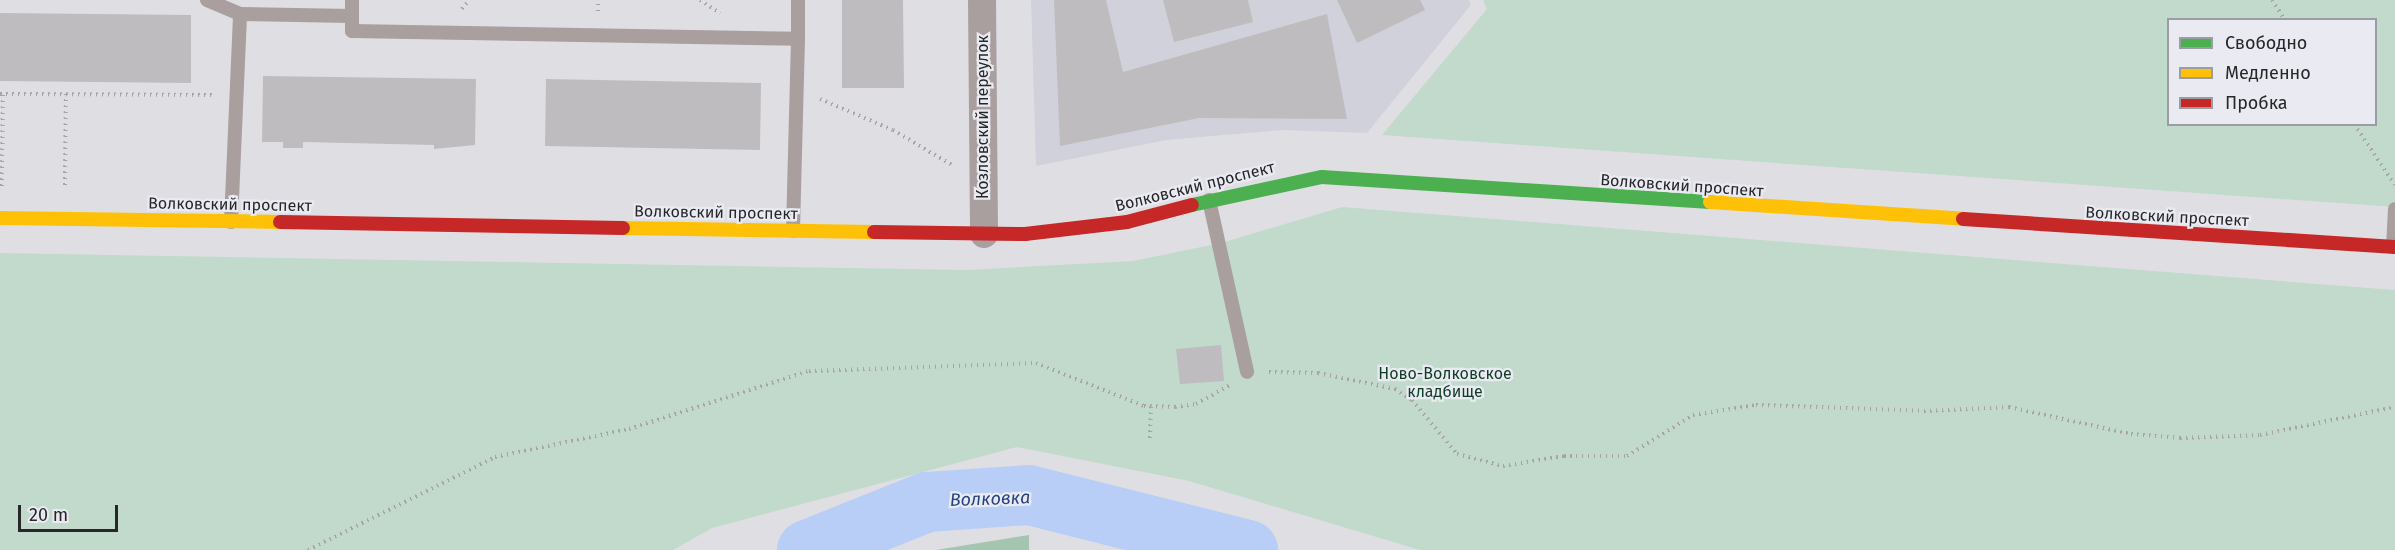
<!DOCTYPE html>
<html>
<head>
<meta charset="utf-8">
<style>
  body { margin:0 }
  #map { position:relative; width:2395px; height:550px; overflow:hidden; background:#dfdfe3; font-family:"Fira Sans",sans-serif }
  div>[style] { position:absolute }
  .built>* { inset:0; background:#d0d1db }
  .green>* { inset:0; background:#c2dacb }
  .forest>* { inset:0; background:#a4c5b0 }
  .river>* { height:60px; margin:-30px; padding:0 30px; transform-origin:30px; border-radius:30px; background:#b9cef6 }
  .building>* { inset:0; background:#bebcbe }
  .path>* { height:4px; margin-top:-2px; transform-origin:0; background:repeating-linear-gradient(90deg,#a9a4a4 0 1.5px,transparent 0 6px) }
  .lane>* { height:14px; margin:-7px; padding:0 7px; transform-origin:7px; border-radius:7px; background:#a99f9e }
  .street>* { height:28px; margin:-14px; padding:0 14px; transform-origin:14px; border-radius:14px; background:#a99f9e }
  .fast>* { height:14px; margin:-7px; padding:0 7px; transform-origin:7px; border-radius:7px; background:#4caf50 }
  .slow>* { height:14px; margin:-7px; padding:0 7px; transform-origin:7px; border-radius:7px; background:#ffc107 }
  .jam>* { height:14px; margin:-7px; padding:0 7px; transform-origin:7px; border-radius:7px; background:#c62828 }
  span { translate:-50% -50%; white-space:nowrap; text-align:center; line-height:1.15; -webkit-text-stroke:4.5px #eaebf2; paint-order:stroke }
  .street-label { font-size:16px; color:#27272a }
  .park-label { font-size:16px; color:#0e3d23 }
  .water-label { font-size:18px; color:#254485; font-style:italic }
  .legend { position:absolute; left:2167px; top:18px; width:210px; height:108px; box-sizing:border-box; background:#eaebf2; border:2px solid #9c9da2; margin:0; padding:8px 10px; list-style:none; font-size:18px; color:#27272a }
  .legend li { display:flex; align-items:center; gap:12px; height:30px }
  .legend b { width:30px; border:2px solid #9c9da2 }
  .scale { position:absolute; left:18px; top:505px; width:100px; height:27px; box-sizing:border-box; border:3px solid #27272a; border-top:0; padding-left:8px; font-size:18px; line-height:21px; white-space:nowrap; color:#27272a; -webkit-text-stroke:4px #eaebf2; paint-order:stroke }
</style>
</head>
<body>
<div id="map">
  <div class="built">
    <div style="clip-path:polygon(1031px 0,1469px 0,1471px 5px,1367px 133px,1283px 130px,1166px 140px,1036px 166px)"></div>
  </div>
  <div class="green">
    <div style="clip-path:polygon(evenodd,1483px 0,2395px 0,2395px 207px,1382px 135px,1487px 9px,1483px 0,2168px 20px,2376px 20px,2376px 124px,2168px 124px,2168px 20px)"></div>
    <div style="clip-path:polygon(1342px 207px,2395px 290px,2395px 550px,1420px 550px,1189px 481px,1017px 447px,712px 528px,673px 550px,0 550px,0 253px,967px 270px,1133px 261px,1221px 243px)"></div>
  </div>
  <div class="forest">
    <div style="clip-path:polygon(1029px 535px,1029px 550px,936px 550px)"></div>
  </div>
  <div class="river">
    <div style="left:807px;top:550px;width:129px;rotate:-21.8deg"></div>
    <div style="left:927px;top:502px;width:102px;rotate:-3.9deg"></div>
    <div style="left:1029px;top:495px;width:226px;rotate:14.1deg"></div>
  </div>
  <div class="building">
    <div style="clip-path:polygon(842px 0,903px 0,904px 88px,842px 88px)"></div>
    <div style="clip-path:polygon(1054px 0,1106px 0,1123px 72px,1327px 14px,1347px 119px,1199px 118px,1060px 146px)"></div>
    <div style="clip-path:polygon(1163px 0,1248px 0,1253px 22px,1174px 42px)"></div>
    <div style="clip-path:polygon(1337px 0,1420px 0,1425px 10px,1357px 43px)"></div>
    <div style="clip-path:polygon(0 13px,191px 15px,191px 83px,0 81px)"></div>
    <div style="clip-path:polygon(263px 76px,476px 79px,475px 145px,434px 149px,434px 145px,303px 142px,303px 148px,283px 148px,283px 142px,262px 142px)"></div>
    <div style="clip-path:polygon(546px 79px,761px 83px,760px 150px,545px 146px)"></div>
    <div style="clip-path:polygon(1221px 345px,1224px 381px,1180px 384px,1176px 349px)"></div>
  </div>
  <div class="path">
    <div style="left:700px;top:0;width:24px;rotate:33deg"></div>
    <div style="left:2272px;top:0;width:24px;rotate:57deg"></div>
    <div style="left:462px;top:9px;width:11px;rotate:-52deg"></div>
    <div style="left:598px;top:11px;width:11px;rotate:-90deg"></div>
    <div style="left:0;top:94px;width:212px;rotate:0.3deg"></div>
    <div style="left:820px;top:99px;width:79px;rotate:23deg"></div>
    <div style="left:893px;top:130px;width:69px;rotate:30.7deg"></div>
    <div style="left:2354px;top:124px;width:73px;rotate:56.1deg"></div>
    <div style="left:65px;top:185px;width:91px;rotate:-89.4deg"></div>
    <div style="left:2px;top:186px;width:92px;rotate:-89.4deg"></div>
    <div style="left:1269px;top:372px;width:49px;rotate:1.2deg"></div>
    <div style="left:1318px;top:373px;width:79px;rotate:11.7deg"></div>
    <div style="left:1395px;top:389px;width:20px;rotate:33deg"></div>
    <div style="left:1412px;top:400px;width:70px;rotate:50.2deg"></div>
    <div style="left:1457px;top:454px;width:48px;rotate:14.6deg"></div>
    <div style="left:1503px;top:466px;width:62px;rotate:-9.3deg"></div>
    <div style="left:1564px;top:456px;width:63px"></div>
    <div style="left:1627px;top:456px;width:78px;rotate:-31.8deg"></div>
    <div style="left:1693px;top:415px;width:64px;rotate:-9deg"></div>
    <div style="left:1756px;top:405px;width:168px;rotate:2deg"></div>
    <div style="left:1924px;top:411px;width:85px;rotate:-2.7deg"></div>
    <div style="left:2009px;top:407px;width:125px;rotate:12.5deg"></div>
    <div style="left:2131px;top:434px;width:49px;rotate:4.7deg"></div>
    <div style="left:2180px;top:438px;width:80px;rotate:-2.1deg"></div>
    <div style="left:2260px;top:435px;width:138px;rotate:-11.7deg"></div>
    <div style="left:1150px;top:438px;width:32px;rotate:-88deg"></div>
    <div style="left:308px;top:550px;width:209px;rotate:-26.4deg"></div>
    <div style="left:495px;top:457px;width:137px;rotate:-11.8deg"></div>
    <div style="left:629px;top:429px;width:189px;rotate:-17.9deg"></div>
    <div style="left:809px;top:371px;width:227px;rotate:-2deg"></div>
    <div style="left:1036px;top:363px;width:116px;rotate:21.7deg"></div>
    <div style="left:1144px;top:406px;width:31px;rotate:2deg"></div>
    <div style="left:1175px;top:407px;width:21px;rotate:-8deg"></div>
    <div style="left:1196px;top:404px;width:39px;rotate:-29deg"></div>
  </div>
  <div class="lane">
    <div style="left:207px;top:0;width:36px;rotate:23deg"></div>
    <div style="left:240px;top:14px;width:112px;rotate:1deg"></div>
    <div style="left:352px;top:0;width:31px;rotate:90deg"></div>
    <div style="left:352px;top:31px;width:446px;rotate:1deg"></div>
    <div style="left:798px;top:39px;width:192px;rotate:91.5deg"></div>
    <div style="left:798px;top:0;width:39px;rotate:90deg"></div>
    <div style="left:1209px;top:200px;width:176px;rotate:77.5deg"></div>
    <div style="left:231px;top:222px;width:208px;rotate:-87.5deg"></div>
    <div style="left:2393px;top:247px;width:38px;rotate:-87deg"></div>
  </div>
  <div class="street">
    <div style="left:982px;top:0;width:234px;rotate:89.5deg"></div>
  </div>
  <div class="fast">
    <div style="left:1192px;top:205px;width:133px;rotate:-12.2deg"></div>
    <div style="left:1322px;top:177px;width:389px;rotate:3.7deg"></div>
  </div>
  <div class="slow">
    <div style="left:1710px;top:202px;width:254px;rotate:3.8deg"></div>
    <div style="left:0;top:218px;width:280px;rotate:0.8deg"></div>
    <div style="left:623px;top:228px;width:251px;rotate:0.9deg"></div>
  </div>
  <div class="jam">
    <div style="left:1963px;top:219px;width:433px;rotate:3.7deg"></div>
    <div style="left:280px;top:222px;width:343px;rotate:1deg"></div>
    <div style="left:874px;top:232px;width:151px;rotate:0.8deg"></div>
    <div style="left:1025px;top:234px;width:103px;rotate:-6.7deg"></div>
    <div style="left:1127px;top:222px;width:67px;rotate:-14.7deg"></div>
  </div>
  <div class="street-label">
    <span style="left:983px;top:117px;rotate:-90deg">Козловский переулок</span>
    <span style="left:1682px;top:186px;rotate:4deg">Волковский проспект</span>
    <span style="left:1195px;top:187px;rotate:-14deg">Волковский проспект</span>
    <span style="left:230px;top:205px;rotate:1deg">Волковский проспект</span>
    <span style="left:716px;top:213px;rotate:1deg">Волковский проспект</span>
    <span style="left:2167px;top:217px;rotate:3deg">Волковский проспект</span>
  </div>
  <div class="park-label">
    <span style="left:1445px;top:383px">Ново-Волковское<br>кладбище</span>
  </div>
  <div class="water-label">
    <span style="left:990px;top:499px;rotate:-2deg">Волковка</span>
  </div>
  <ul class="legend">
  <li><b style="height:8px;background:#4caf50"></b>Свободно</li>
  <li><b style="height:8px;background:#ffc107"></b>Медленно</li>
  <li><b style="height:8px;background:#c62828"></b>Пробка</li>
  </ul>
  <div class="scale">20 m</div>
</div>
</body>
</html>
